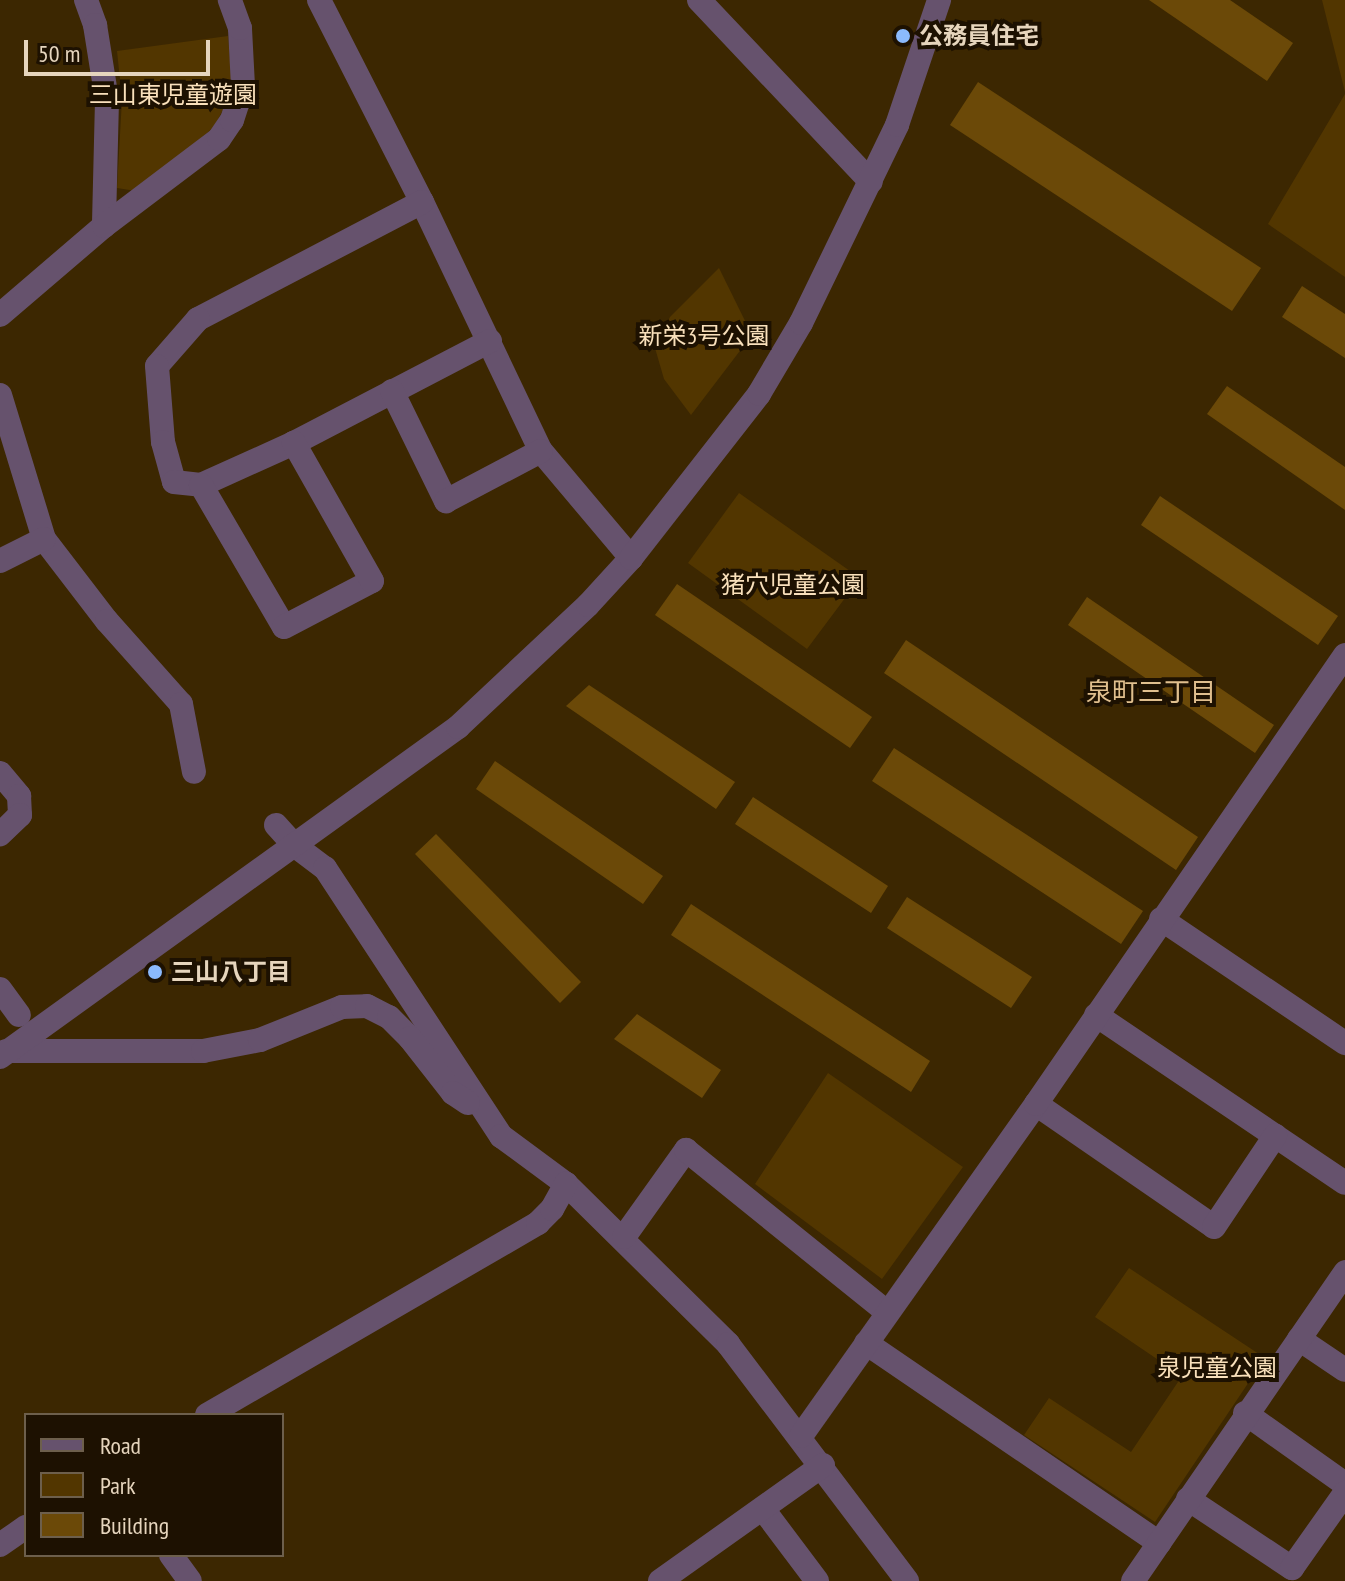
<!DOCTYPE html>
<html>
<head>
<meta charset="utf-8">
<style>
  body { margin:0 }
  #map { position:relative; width:1345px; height:1581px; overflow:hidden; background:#3c2701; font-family:"PT Sans Narrow","Noto Sans JP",sans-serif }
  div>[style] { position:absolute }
  .green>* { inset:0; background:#523600 }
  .building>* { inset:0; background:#6b4908 }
  .minor>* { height:24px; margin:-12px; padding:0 12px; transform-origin:12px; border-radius:12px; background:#66526d }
  .dots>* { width:22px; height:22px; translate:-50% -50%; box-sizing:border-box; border:4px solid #1d1101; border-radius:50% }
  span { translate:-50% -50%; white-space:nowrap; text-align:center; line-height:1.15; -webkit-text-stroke:8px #1d1101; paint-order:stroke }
  .poi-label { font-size:24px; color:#e6d5bd; font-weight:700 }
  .left { translate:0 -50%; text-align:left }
  .park-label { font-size:24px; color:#f9e0bb }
  .neighbourhood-label { font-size:26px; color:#e0bf8e }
  .legend { position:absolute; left:24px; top:1413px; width:260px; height:144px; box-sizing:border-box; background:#1d1101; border:2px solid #6d5f4c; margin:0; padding:10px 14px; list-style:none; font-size:24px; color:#e6d5bd }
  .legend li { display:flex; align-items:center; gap:16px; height:40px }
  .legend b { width:40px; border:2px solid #6d5f4c }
  .scale { position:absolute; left:24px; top:40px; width:186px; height:36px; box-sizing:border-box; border:4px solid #e6d5bd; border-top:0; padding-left:10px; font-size:24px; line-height:28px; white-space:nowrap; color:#e6d5bd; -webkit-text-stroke:6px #1d1101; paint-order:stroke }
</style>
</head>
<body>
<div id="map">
  <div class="green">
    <div style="clip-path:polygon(1322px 0,1345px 0,1345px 92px)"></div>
    <div style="clip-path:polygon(228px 36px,232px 85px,228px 101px,213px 128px,136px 191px,117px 188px,122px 99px,117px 51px)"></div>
    <div style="clip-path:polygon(1345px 94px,1345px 277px,1268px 224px)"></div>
    <div style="clip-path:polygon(719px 268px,752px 335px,691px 415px,664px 379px,655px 348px,670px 317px)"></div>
    <div style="clip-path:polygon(739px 493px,860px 578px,807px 649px,688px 563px)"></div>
    <div style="clip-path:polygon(828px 1073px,963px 1167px,882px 1279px,755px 1184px)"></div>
    <div style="clip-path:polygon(1129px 1268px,1265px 1358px,1155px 1522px,1024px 1435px,1049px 1398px,1131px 1452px,1182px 1376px,1095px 1317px)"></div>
  </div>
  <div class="building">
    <div style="clip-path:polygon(1149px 0,1230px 0,1293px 43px,1267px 81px)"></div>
    <div style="clip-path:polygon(978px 82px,1261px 268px,1232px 311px,950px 125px)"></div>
    <div style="clip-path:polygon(1302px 286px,1345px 314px,1345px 358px,1282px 317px)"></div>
    <div style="clip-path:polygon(1227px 386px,1345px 467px,1345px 510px,1207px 414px)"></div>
    <div style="clip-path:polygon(1160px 496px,1338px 616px,1318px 645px,1141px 525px)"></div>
    <div style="clip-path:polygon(677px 584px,872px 717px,850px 748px,655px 615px)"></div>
    <div style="clip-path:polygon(1087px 597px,1274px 725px,1255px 753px,1068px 625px)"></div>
    <div style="clip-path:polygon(906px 640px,1198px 837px,1176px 870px,884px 673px)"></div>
    <div style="clip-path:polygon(589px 685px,735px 782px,716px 809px,566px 706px)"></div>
    <div style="clip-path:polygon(894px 748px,1143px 911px,1121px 944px,872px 781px)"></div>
    <div style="clip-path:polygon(495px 761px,663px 876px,643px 904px,476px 789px)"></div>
    <div style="clip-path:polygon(753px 797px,888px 886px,871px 913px,735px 824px)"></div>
    <div style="clip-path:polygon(436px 834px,581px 982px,560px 1003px,415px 854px)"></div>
    <div style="clip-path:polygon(907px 897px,1032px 977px,1011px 1008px,887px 928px)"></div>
    <div style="clip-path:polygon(691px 904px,930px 1061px,911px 1092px,671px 935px)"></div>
    <div style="clip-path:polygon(637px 1014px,721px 1070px,702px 1098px,614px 1039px)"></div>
  </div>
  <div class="minor">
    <div style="left:86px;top:0;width:27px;rotate:70deg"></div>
    <div style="left:95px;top:25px;width:76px;rotate:80.9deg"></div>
    <div style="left:107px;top:100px;width:126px;rotate:91.4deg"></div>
    <div style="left:319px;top:0;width:227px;rotate:63deg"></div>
    <div style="left:422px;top:202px;width:276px;rotate:64.5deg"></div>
    <div style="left:541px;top:451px;width:140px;rotate:49.9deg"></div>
    <div style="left:699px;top:0;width:250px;rotate:46.6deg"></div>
    <div style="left:422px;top:202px;width:253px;rotate:152.4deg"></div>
    <div style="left:198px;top:319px;width:62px;rotate:131.1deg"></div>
    <div style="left:157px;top:366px;width:76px;rotate:85.5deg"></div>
    <div style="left:163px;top:442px;width:41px;rotate:74.6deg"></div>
    <div style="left:174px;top:482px;width:27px;rotate:6deg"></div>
    <div style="left:201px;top:485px;width:102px;rotate:-24.3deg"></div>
    <div style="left:294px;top:443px;width:221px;rotate:-27.5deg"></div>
    <div style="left:0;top:315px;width:137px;rotate:-40.6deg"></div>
    <div style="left:104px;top:226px;width:144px;rotate:-37.1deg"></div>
    <div style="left:219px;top:139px;width:23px;rotate:-56deg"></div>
    <div style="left:232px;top:120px;width:36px;rotate:-72deg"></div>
    <div style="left:243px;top:86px;width:58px;rotate:-93deg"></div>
    <div style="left:240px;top:28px;width:30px;rotate:-110deg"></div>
    <div style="left:392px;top:391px;width:123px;rotate:63.9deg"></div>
    <div style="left:446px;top:501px;width:107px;rotate:-27.8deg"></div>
    <div style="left:0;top:395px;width:151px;rotate:73deg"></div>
    <div style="left:44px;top:539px;width:103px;rotate:52.5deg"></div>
    <div style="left:107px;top:621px;width:111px;rotate:48.3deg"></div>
    <div style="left:181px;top:704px;width:69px;rotate:79.2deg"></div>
    <div style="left:201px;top:485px;width:164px;rotate:59.7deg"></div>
    <div style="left:284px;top:627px;width:99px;rotate:-27.6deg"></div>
    <div style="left:372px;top:581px;width:159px;rotate:-119.5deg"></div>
    <div style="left:0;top:561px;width:49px;rotate:-26.6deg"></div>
    <div style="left:0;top:773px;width:30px;rotate:50deg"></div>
    <div style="left:19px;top:796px;width:19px;rotate:87deg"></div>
    <div style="left:20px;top:815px;width:28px;rotate:136deg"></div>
    <div style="left:276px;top:825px;width:27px;rotate:48deg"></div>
    <div style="left:294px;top:845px;width:39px;rotate:37deg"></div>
    <div style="left:325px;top:868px;width:321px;rotate:56.7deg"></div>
    <div style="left:501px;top:1136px;width:81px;rotate:36.4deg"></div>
    <div style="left:566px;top:1184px;width:228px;rotate:44.6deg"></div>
    <div style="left:728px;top:1344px;width:297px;rotate:52.9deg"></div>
    <div style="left:1161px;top:919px;width:222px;rotate:34deg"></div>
    <div style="left:0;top:989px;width:32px;rotate:54deg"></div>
    <div style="left:1096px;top:1015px;width:300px;rotate:34deg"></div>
    <div style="left:6px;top:1051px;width:197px"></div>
    <div style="left:203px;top:1051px;width:58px;rotate:-10.9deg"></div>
    <div style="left:260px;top:1040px;width:88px;rotate:-21.9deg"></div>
    <div style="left:342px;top:1007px;width:25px;rotate:-2deg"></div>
    <div style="left:367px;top:1006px;width:25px;rotate:27deg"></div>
    <div style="left:389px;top:1017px;width:30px;rotate:45deg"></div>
    <div style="left:410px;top:1038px;width:70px;rotate:52deg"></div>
    <div style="left:453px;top:1093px;width:18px;rotate:34deg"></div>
    <div style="left:0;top:1057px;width:565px;rotate:-35.77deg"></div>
    <div style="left:458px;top:727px;width:178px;rotate:-43.2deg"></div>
    <div style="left:588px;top:605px;width:64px;rotate:-47.5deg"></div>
    <div style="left:631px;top:558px;width:208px;rotate:-52deg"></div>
    <div style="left:759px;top:394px;width:82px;rotate:-59.4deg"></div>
    <div style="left:801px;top:323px;width:220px;rotate:-64.1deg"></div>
    <div style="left:897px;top:125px;width:132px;rotate:-71.4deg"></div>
    <div style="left:1036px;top:1104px;width:216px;rotate:34.6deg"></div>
    <div style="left:1214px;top:1227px;width:110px;rotate:-56.2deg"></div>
    <div style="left:624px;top:1237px;width:107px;rotate:-54.5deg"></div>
    <div style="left:686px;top:1150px;width:258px;rotate:38.9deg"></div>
    <div style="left:1299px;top:1339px;width:55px;rotate:34deg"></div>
    <div style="left:866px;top:1343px;width:355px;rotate:34.3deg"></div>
    <div style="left:1245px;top:1413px;width:123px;rotate:35.4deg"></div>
    <div style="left:207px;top:1415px;width:383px;rotate:-30.1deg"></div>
    <div style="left:538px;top:1223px;width:20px;rotate:-45deg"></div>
    <div style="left:552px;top:1209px;width:29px;rotate:-61deg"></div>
    <div style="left:801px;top:1436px;width:407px;rotate:-54.7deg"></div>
    <div style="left:1036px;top:1104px;width:545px;rotate:-55.46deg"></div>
    <div style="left:1188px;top:1499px;width:125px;rotate:33.6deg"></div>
    <div style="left:1292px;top:1568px;width:92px;rotate:-54.8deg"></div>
    <div style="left:763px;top:1509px;width:90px;rotate:53.1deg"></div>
    <div style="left:0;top:1545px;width:32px;rotate:-35deg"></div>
    <div style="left:171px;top:1555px;width:32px;rotate:54deg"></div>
    <div style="left:660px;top:1581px;width:200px;rotate:-35.4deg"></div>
    <div style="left:1133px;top:1581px;width:375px;rotate:-55.5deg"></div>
  </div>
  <div class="dots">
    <div style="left:903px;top:36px;background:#8bbafc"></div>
    <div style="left:155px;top:972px;background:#8bbafc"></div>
  </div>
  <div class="poi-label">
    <span class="left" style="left:919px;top:36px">公務員住宅</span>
    <span class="left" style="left:171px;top:972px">三山八丁目</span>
  </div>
  <div class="park-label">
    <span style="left:173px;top:95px">三山東児童遊園</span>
    <span style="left:704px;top:336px">新栄3号公園</span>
    <span style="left:793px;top:585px">猪穴児童公園</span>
    <span style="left:1217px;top:1368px">泉児童公園</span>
  </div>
  <div class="neighbourhood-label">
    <span style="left:1151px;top:692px">泉町三丁目</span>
  </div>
  <ul class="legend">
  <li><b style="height:10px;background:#66526d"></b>Road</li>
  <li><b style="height:22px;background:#523600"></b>Park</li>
  <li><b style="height:22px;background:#6b4908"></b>Building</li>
  </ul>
  <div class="scale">50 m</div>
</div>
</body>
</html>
